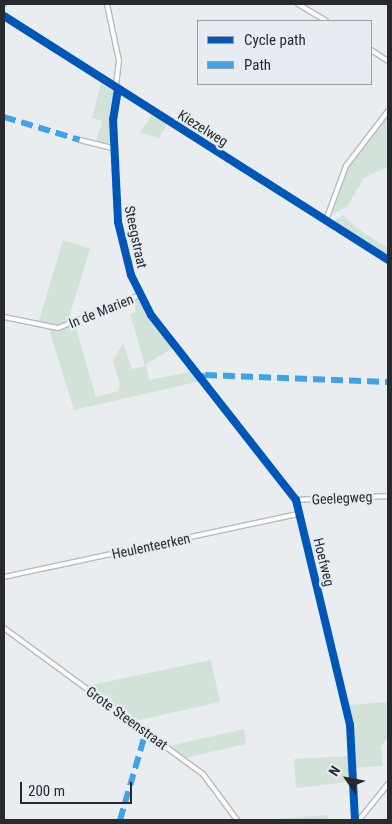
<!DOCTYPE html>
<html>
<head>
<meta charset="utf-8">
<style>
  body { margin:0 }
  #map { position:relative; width:392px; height:824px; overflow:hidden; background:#eaedf0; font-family:"Roboto Condensed",sans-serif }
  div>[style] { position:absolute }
  .green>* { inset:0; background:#d2e2d8 }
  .roads { filter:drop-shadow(1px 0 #b8bbbd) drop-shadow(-1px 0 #b8bbbd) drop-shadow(0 1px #b8bbbd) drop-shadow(0 -1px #b8bbbd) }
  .minor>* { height:4px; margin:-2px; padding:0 2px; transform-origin:2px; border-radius:2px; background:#fcfcfd }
  .major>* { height:5px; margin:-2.5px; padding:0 2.5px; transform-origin:2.5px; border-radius:2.5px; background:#fcfcfd }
  .quiet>* { height:6px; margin-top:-3px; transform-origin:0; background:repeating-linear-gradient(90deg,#3ea3eb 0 12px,transparent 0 18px) }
  .cycleway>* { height:8px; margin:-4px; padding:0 4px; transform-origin:4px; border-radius:4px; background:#0057b8 }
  span { translate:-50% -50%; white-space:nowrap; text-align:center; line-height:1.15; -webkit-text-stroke:5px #e7ecf3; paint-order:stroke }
  .street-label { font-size:14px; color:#282a2d }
  .frame { position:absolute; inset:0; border:5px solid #282a2d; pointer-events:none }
  .legend { position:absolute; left:197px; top:20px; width:175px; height:65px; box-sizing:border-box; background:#e7ecf3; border:1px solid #9b9ea4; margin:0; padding:6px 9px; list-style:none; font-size:15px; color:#282a2d }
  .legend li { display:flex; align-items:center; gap:10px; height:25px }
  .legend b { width:25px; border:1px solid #9b9ea4 }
  .north { position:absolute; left:322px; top:754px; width:50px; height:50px; -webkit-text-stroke:4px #e7ecf3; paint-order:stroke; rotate:303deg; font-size:14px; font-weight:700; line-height:20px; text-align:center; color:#282a2d }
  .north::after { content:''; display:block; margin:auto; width:18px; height:22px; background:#282a2d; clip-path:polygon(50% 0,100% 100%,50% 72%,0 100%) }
  .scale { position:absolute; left:20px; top:782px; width:112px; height:22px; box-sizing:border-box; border:2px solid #282a2d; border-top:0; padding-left:6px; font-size:15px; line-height:18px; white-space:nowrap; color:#282a2d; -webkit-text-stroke:4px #e7ecf3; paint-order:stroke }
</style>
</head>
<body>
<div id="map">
  <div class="green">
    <div style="clip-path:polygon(101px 84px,115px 92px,111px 114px,112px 142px,106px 145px,96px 142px,102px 121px,92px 118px)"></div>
    <div style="clip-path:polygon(388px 113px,387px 167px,364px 178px,347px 207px,332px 214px,347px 166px)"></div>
    <div style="clip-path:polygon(152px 114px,167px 124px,159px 138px,140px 133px)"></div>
    <div style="clip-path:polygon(343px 215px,355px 227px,388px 248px,388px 256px,333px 221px)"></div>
    <div style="clip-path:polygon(63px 240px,90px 249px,67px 324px,38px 324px)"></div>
    <div style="clip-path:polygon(139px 299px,175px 347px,146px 364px,149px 380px,194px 371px,201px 381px,74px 410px,49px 329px,75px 324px,96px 397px,118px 391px,120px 384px,113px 361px,123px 343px,132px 369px,145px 366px,130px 314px,136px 312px,132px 300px)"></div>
    <div style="clip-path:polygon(211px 660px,220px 702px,135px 721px,86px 686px)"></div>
    <div style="clip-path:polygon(388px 702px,388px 737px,381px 747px,383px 766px,355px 768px,347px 705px)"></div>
    <div style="clip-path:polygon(244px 729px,246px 744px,185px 758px,168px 746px)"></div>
    <div style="clip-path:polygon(351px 756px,348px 782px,296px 788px,294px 759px)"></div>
    <div style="clip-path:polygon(328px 815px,328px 820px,263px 820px)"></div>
  </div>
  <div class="roads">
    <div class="minor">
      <div style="left:107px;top:4px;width:58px;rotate:78.1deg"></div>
      <div style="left:119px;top:61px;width:26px;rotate:97deg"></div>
      <div style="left:298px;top:4px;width:33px;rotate:31deg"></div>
      <div style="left:371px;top:50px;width:20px;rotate:33deg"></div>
      <div style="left:118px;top:89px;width:30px;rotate:99deg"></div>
      <div style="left:113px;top:119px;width:103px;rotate:87.2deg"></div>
      <div style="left:118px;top:222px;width:55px;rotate:76.2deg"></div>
      <div style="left:131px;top:275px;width:45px;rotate:63.4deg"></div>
      <div style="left:151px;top:315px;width:235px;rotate:51.9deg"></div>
      <div style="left:296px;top:500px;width:231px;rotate:76.5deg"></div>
      <div style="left:350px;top:725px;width:95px;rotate:87deg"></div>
      <div style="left:80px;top:140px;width:34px;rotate:14deg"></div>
      <div style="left:326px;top:220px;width:58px;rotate:-69.7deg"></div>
      <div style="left:346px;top:166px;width:69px;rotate:-52.6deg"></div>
      <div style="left:4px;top:317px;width:55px;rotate:11.5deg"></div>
      <div style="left:58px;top:328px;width:88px;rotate:-21.9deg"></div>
      <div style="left:296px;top:500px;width:92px;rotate:-2.5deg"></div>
      <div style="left:4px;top:577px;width:302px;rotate:-12.1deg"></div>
      <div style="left:4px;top:628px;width:247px;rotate:36.3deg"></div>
      <div style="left:203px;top:774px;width:57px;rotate:53.5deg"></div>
      <div style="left:359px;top:820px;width:46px;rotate:-51.1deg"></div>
    </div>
    <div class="major">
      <div style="left:4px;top:16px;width:455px;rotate:32.4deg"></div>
    </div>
  </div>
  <div class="quiet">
    <div style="left:4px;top:5px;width:1px;rotate:-45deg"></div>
    <div style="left:4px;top:117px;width:79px;rotate:16.8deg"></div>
    <div style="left:201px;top:378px;width:5px;rotate:-37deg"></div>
    <div style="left:205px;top:375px;width:183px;rotate:2.2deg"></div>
    <div style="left:120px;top:820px;width:93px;rotate:-73.7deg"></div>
  </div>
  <div class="cycleway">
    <div style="left:4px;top:16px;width:455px;rotate:32.4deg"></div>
    <div style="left:118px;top:89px;width:30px;rotate:99deg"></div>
    <div style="left:113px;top:119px;width:103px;rotate:87.2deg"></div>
    <div style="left:118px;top:222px;width:55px;rotate:76.2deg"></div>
    <div style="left:131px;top:275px;width:45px;rotate:63.4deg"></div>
    <div style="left:151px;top:315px;width:235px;rotate:51.9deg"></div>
    <div style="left:296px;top:500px;width:231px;rotate:76.5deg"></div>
    <div style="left:350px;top:725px;width:95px;rotate:87deg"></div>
  </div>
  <div class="street-label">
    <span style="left:203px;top:128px;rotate:32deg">Kiezelweg</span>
    <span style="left:136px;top:237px;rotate:78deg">Steegstraat</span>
    <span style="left:101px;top:311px;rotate:-22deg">In de Marien</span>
    <span style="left:342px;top:498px;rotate:-3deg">Geelegweg</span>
    <span style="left:151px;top:546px;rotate:-12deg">Heulenteerken</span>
    <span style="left:324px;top:562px;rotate:76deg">Hoefweg</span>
    <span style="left:127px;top:718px;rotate:36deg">Grote Steenstraat</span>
  </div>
  <div class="frame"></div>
  <ul class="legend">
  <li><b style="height:6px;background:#0057b8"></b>Cycle path</li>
  <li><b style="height:6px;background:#3ea3eb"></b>Path</li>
  </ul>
  <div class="north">N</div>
  <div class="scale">200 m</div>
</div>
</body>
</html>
